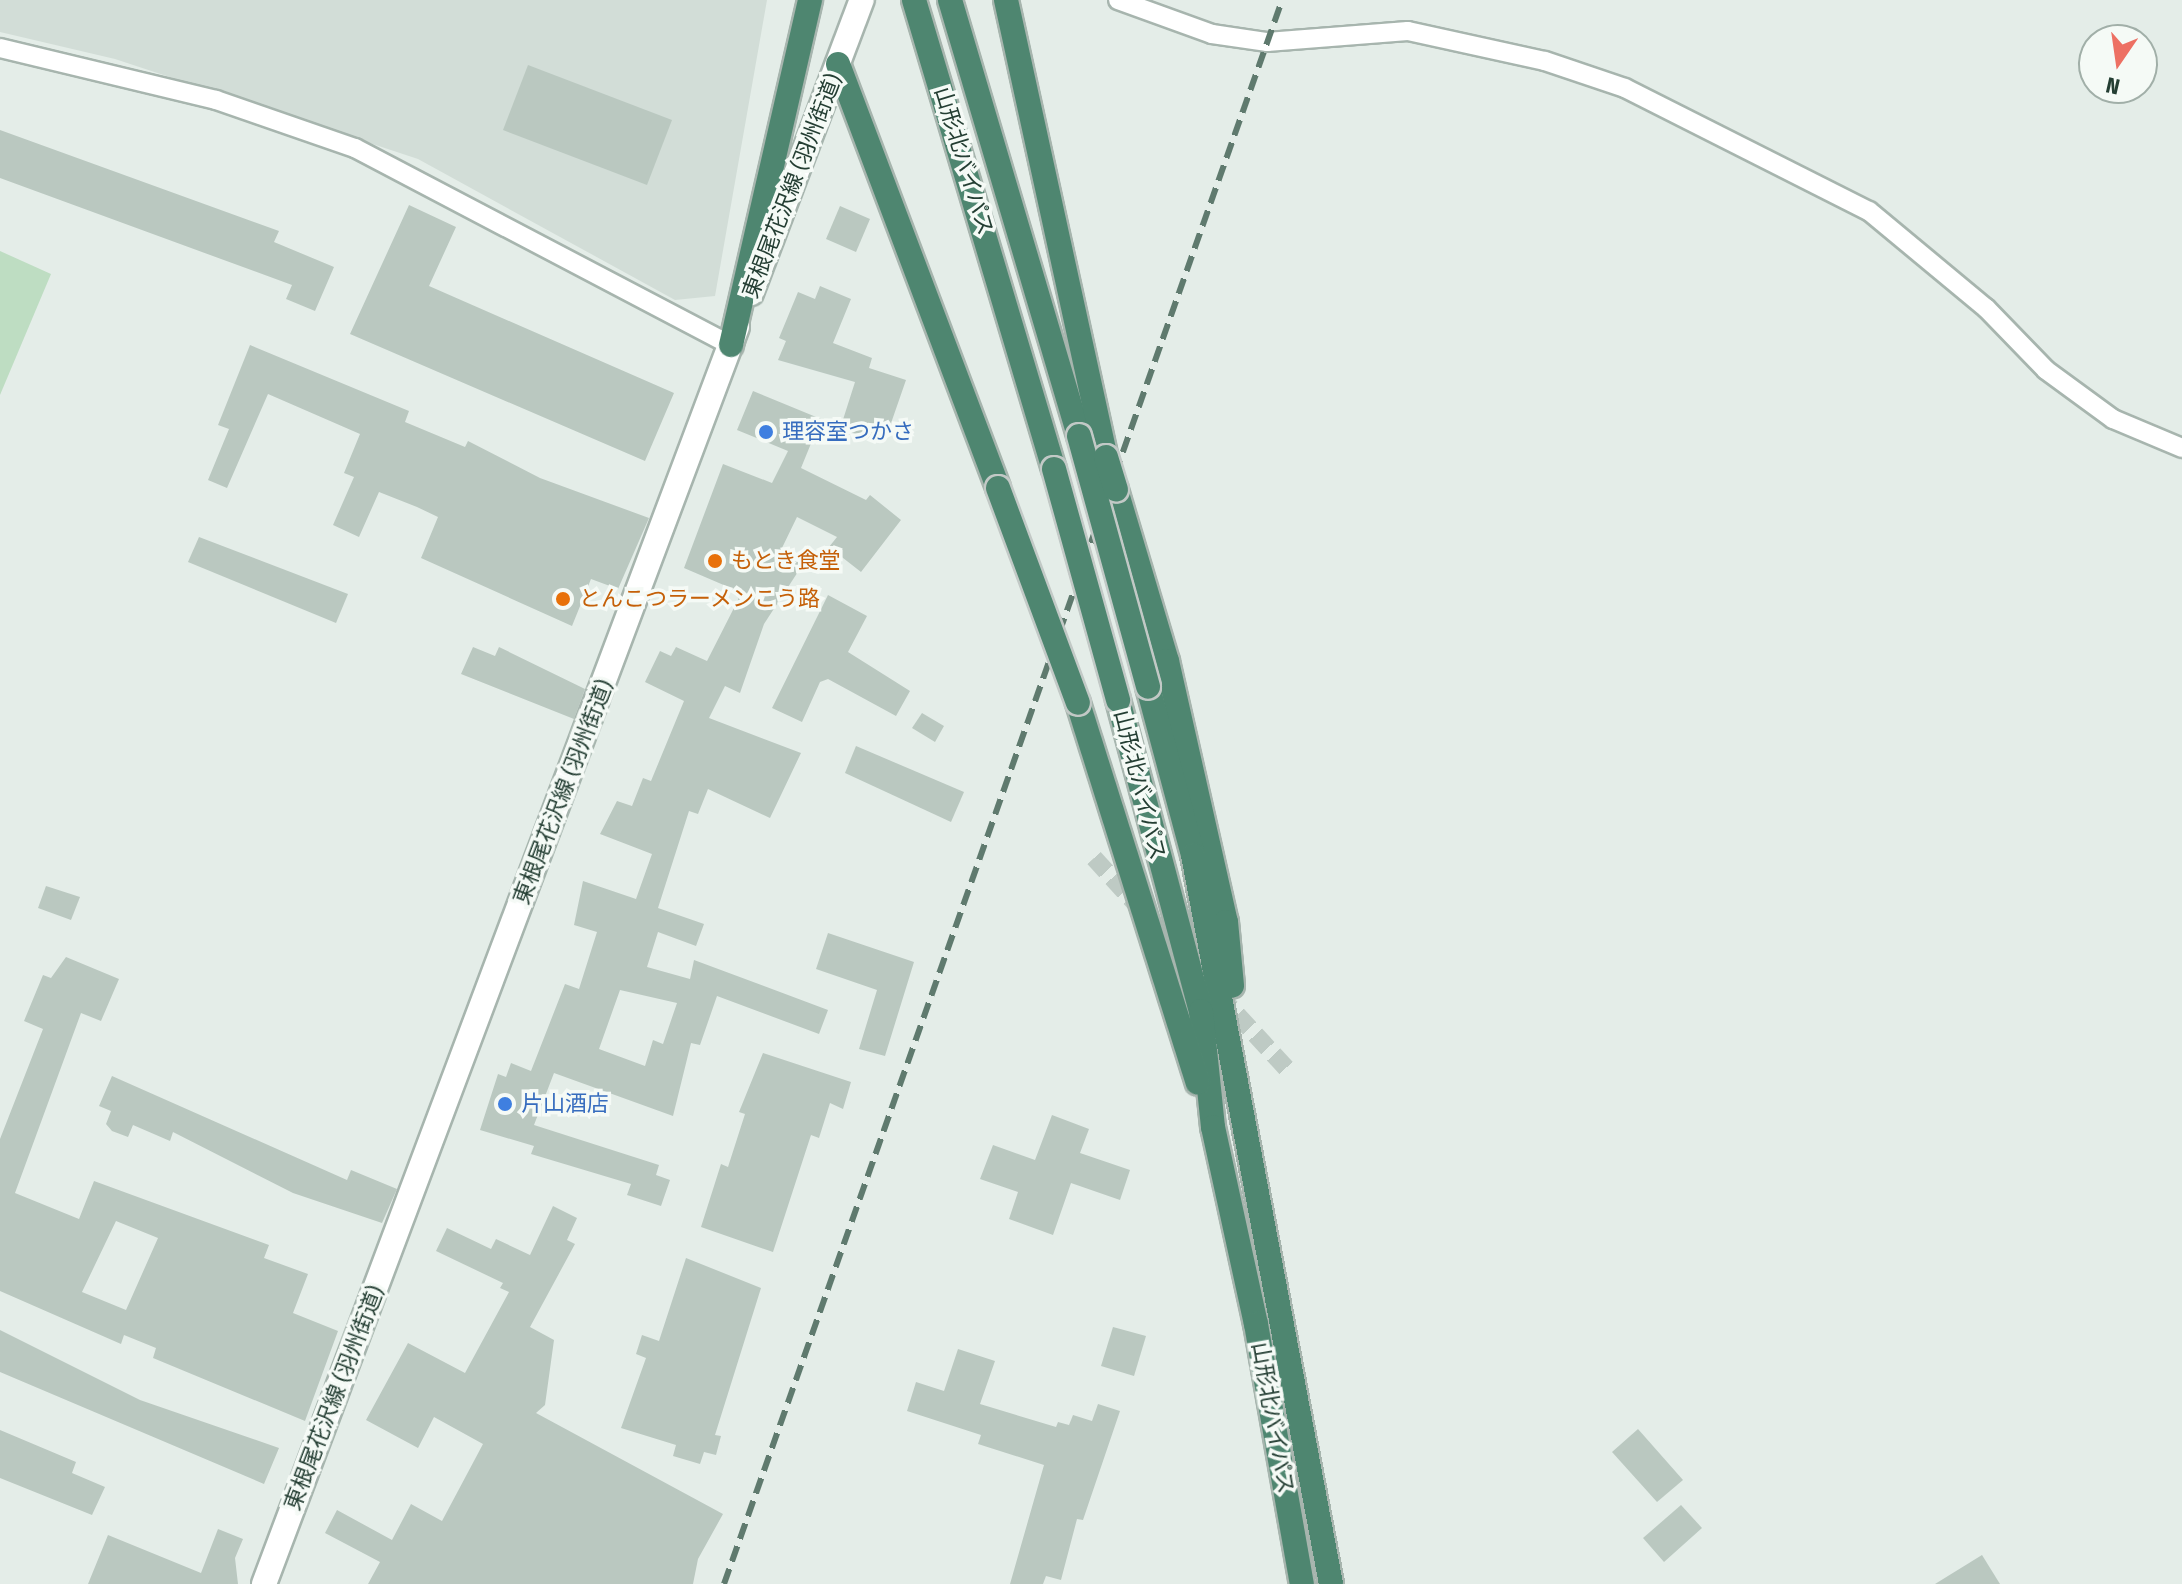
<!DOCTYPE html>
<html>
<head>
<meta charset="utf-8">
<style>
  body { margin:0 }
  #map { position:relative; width:2182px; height:1584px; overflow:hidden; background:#e4ede8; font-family:"Fira Sans Condensed","Noto Sans JP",sans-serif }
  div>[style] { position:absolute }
  .built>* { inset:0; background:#d2ddd7 }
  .green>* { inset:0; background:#beddc2 }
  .building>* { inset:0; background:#bac8c0 }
  .minor-tunnel>* { height:18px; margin-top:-9px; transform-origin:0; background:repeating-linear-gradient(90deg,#becac4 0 18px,transparent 0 27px) }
  .roads { filter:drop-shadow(2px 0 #a7b5ae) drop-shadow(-2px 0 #a7b5ae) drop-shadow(0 2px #a7b5ae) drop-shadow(0 -2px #a7b5ae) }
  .minor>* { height:18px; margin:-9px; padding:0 9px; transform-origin:9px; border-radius:9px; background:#fff }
  .secondary>* { height:24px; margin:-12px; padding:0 12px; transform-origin:12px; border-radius:12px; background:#fff }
  .trunk>* { height:24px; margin:-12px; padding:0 12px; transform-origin:12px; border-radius:12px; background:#4e8670 }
  .rail>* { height:6px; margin-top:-3px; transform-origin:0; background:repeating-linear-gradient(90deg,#5f7a6e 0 16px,transparent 0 24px) }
  .bridges { filter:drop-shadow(2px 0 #c2c9c6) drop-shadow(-2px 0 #c2c9c6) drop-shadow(0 2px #c2c9c6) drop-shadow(0 -2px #c2c9c6) }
  .trunk-bridge>* { height:24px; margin:-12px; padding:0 12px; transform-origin:12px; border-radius:12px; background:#4e8670 }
  .dots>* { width:22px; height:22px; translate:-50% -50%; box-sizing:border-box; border:4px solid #f5faf6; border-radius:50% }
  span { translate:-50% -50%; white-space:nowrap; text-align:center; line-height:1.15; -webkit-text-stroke:7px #f5faf6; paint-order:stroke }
  .street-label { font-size:22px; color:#243e33 }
  .shop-label { font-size:22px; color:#366cbe }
  .left { translate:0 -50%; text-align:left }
  .food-label { font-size:22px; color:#c56008 }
  .north { position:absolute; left:2078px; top:24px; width:80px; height:80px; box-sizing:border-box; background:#f5faf6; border:2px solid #a1afa8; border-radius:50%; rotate:193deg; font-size:22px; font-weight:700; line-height:32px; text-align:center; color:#243e33 }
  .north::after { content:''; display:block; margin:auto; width:28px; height:36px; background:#ed7063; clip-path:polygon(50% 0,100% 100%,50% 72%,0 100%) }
</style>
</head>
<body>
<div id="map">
  <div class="built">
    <div style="clip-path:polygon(0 0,767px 0,715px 296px,675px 300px,418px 159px,115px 59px,0 32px)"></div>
  </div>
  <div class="green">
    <div style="clip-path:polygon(0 251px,51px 274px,0 395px)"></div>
  </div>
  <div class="building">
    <div style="clip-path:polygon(528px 65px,672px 120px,647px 185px,503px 130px)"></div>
    <div style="clip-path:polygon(0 130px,279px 231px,274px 242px,334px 267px,315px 311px,286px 299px,292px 285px,0 178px)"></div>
    <div style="clip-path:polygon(409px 205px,456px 227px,429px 286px,674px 393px,645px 461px,350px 334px)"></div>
    <div style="clip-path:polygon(840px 206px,870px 219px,856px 252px,826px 239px)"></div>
    <div style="clip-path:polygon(820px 286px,851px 299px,833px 343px,872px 358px,869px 368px,906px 380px,889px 429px,877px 425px,873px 440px,840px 429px,855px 382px,778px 360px,786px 341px,779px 338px,798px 292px,815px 299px)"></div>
    <div style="clip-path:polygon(250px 345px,409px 411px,405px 422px,465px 447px,468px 441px,540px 478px,649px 518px,618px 589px,591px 579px,572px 626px,421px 558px,438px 517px,417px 507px,379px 492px,359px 537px,333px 525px,354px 477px,344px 473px,360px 434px,268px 394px,227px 488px,208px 480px,229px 429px,218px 425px)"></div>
    <div style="clip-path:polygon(evenodd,753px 391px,821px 419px,801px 468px,866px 500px,870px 495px,901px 520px,861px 572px,829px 547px,837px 537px,797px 517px,781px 550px,805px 561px,764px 624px,740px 693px,725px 686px,709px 718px,801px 753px,770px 818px,708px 789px,698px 814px,689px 811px,658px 908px,704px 924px,696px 946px,658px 932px,647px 967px,690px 979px,694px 960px,828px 1010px,819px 1034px,717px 996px,700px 1045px,691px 1043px,673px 1116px,554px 1073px,534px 1125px,659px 1165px,656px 1175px,670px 1180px,661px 1206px,627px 1195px,631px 1184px,531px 1154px,534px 1146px,480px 1130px,498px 1074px,506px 1077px,511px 1063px,531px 1071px,565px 984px,579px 989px,597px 932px,574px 925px,583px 881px,636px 899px,652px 854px,600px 834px,617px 801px,632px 806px,643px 778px,651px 781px,684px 701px,645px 682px,660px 651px,671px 656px,676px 647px,707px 661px,738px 600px,740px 592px,684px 568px,723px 464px,772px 483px,788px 451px,737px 430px,753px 391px,620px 990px,677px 1003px,663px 1044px,653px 1040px,645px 1066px,599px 1049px,620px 990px)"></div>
    <div style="clip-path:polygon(199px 537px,348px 594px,336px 623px,188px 562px)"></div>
    <div style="clip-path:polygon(828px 595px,867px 616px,848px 652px,910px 691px,896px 716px,828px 679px,820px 682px,802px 722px,772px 708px)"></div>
    <div style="clip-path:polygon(473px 647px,495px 656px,499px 647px,585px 689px,574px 719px,461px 674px)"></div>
    <div style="clip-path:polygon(922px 713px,944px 726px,935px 742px,912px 728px)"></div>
    <div style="clip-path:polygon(856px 746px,964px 792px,951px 822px,845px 773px)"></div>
    <div style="clip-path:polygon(46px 886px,80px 897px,71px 920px,38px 908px)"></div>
    <div style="clip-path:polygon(828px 933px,914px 962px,885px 1056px,859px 1049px,877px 990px,816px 969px)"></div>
    <div style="clip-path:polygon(evenodd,66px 957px,119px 979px,101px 1021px,81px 1013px,15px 1193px,79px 1219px,94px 1181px,269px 1245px,264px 1258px,308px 1274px,293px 1313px,338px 1331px,305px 1421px,153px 1358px,156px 1348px,124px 1335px,121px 1344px,0 1291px,0 1139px,43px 1029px,24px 1021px,43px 975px,51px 978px,66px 957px,116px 1221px,158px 1238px,126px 1310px,82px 1292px,116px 1221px)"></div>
    <div style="clip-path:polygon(763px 1053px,851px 1082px,843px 1109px,830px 1103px,819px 1138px,811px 1135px,773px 1252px,701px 1227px,721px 1164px,728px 1167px,745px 1114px,739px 1112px)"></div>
    <div style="clip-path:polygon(112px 1076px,347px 1180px,351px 1170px,397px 1189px,382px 1223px,293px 1193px,173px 1132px,170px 1141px,133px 1125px,128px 1137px,112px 1131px,106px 1124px,111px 1111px,99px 1106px)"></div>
    <div style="clip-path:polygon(1052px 1115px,1089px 1129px,1080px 1153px,1130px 1170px,1120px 1200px,1071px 1183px,1053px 1235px,1009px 1219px,1018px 1192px,980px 1179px,993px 1145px,1035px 1160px)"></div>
    <div style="clip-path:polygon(553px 1206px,577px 1218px,567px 1240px,575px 1244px,530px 1327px,554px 1340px,545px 1405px,536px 1413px,723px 1514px,698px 1559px,693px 1584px,368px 1584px,380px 1562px,325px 1533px,337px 1510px,392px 1540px,411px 1504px,442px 1521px,483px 1444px,434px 1417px,418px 1448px,366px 1420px,408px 1343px,465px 1373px,509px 1292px,500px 1288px,503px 1283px,436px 1251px,447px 1228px,491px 1249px,496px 1239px,530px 1255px)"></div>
    <div style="clip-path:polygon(686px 1258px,761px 1288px,715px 1435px,721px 1436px,716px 1455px,704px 1452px,700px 1464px,673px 1456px,676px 1445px,621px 1428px,646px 1358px,636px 1354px,642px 1335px,659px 1341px)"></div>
    <div style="clip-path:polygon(1113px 1327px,1146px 1336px,1134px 1376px,1101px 1366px)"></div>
    <div style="clip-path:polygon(0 1330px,140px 1400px,279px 1448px,264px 1484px,0 1372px)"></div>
    <div style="clip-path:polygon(958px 1349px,995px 1361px,980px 1404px,1056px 1427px,1058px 1422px,1069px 1425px,1073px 1415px,1092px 1421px,1098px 1404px,1120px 1411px,1083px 1520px,1077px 1519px,1061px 1580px,1046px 1576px,1043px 1584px,1010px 1584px,1044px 1465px,978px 1444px,981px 1435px,907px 1411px,916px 1382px,944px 1391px)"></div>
    <div style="clip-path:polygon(1638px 1429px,1683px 1480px,1657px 1502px,1612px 1452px)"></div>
    <div style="clip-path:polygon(0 1430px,76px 1462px,72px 1473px,105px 1487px,92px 1515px,0 1478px)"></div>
    <div style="clip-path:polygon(1681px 1505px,1702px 1528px,1664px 1562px,1643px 1538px)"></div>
    <div style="clip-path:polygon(218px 1529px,243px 1539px,235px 1558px,238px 1584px,88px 1584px,108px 1535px,201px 1573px)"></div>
    <div style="clip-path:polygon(1982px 1555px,2000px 1584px,1935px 1584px)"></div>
  </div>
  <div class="minor-tunnel">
    <div style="left:1094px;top:858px;width:137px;rotate:47.7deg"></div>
    <div style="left:1219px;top:995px;width:102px;rotate:47.4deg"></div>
  </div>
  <div class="roads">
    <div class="minor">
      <div style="left:1118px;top:0;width:100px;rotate:19.9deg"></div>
      <div style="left:1212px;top:34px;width:56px;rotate:8.3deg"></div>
      <div style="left:1267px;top:42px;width:141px;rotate:-4.5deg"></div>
      <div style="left:1408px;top:31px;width:140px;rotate:12.4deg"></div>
      <div style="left:1545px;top:61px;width:84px;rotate:18.6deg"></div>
      <div style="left:1625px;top:88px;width:273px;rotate:26.8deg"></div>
      <div style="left:1869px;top:211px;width:152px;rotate:39.7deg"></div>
      <div style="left:1986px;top:308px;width:86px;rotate:45.9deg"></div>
      <div style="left:2046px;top:370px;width:83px;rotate:36.2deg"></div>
      <div style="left:2113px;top:419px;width:75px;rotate:22.8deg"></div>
      <div style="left:0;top:48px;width:222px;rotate:13.5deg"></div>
      <div style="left:216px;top:100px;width:147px;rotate:19.1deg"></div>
      <div style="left:355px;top:148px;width:424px;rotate:27.7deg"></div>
    </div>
    <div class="secondary">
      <div style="left:751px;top:293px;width:313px;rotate:-69.3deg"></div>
      <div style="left:264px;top:1584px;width:1343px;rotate:-69.38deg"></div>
    </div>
    <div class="trunk">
      <div style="left:914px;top:0;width:489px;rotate:73.4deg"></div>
      <div style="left:950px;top:0;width:455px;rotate:73.5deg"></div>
      <div style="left:1006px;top:0;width:468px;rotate:77.7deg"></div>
      <div style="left:838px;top:64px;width:453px;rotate:69.3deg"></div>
      <div style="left:731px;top:345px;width:354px;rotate:-77.1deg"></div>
      <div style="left:1116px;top:490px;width:178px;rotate:73.4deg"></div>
      <div style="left:1167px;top:661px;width:268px;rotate:77.3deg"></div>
      <div style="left:1226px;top:922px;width:64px;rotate:84.6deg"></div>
      <div style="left:1148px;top:687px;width:174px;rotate:75deg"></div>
      <div style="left:1193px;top:855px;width:742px;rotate:79.28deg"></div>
      <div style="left:1118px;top:700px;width:322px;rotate:75.1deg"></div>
      <div style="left:1201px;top:1011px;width:117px;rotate:84.1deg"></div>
      <div style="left:1213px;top:1127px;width:202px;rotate:77.7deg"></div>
      <div style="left:1256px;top:1324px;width:264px;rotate:80deg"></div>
      <div style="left:1078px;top:703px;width:398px;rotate:72.5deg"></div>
    </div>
  </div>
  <div class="rail">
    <div style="left:724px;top:1584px;width:1679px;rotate:-70.59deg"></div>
  </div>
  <div class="bridges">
    <div class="trunk-bridge">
      <div style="left:1079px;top:436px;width:260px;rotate:74.6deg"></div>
      <div style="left:1106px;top:457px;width:34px;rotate:73deg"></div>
      <div style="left:1054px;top:469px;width:240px;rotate:74.5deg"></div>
      <div style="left:998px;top:488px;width:229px;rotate:69.6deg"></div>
    </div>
  </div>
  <div class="dots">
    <div style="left:766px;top:432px;background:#3f7fe0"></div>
    <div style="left:715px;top:561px;background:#e8710a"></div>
    <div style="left:563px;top:599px;background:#e8710a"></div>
    <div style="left:505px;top:1104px;background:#3f7fe0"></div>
  </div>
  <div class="street-label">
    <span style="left:964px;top:161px;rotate:73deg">山形北バイパス</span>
    <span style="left:792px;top:186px;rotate:-69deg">東根尾花沢線 (羽州街道)</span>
    <span style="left:1140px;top:785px;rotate:76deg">山形北バイパス</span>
    <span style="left:563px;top:792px;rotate:-69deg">東根尾花沢線 (羽州街道)</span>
    <span style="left:334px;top:1398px;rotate:-69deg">東根尾花沢線 (羽州街道)</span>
    <span style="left:1273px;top:1418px;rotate:80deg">山形北バイパス</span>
  </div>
  <div class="shop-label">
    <span class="left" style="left:782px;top:432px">理容室つかさ</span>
    <span class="left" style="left:521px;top:1104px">片山酒店</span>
  </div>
  <div class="food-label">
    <span class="left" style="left:731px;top:561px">もとき食堂</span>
    <span class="left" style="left:579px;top:599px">とんこつラーメンこう路</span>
  </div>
  <div class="north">N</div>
</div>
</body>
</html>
